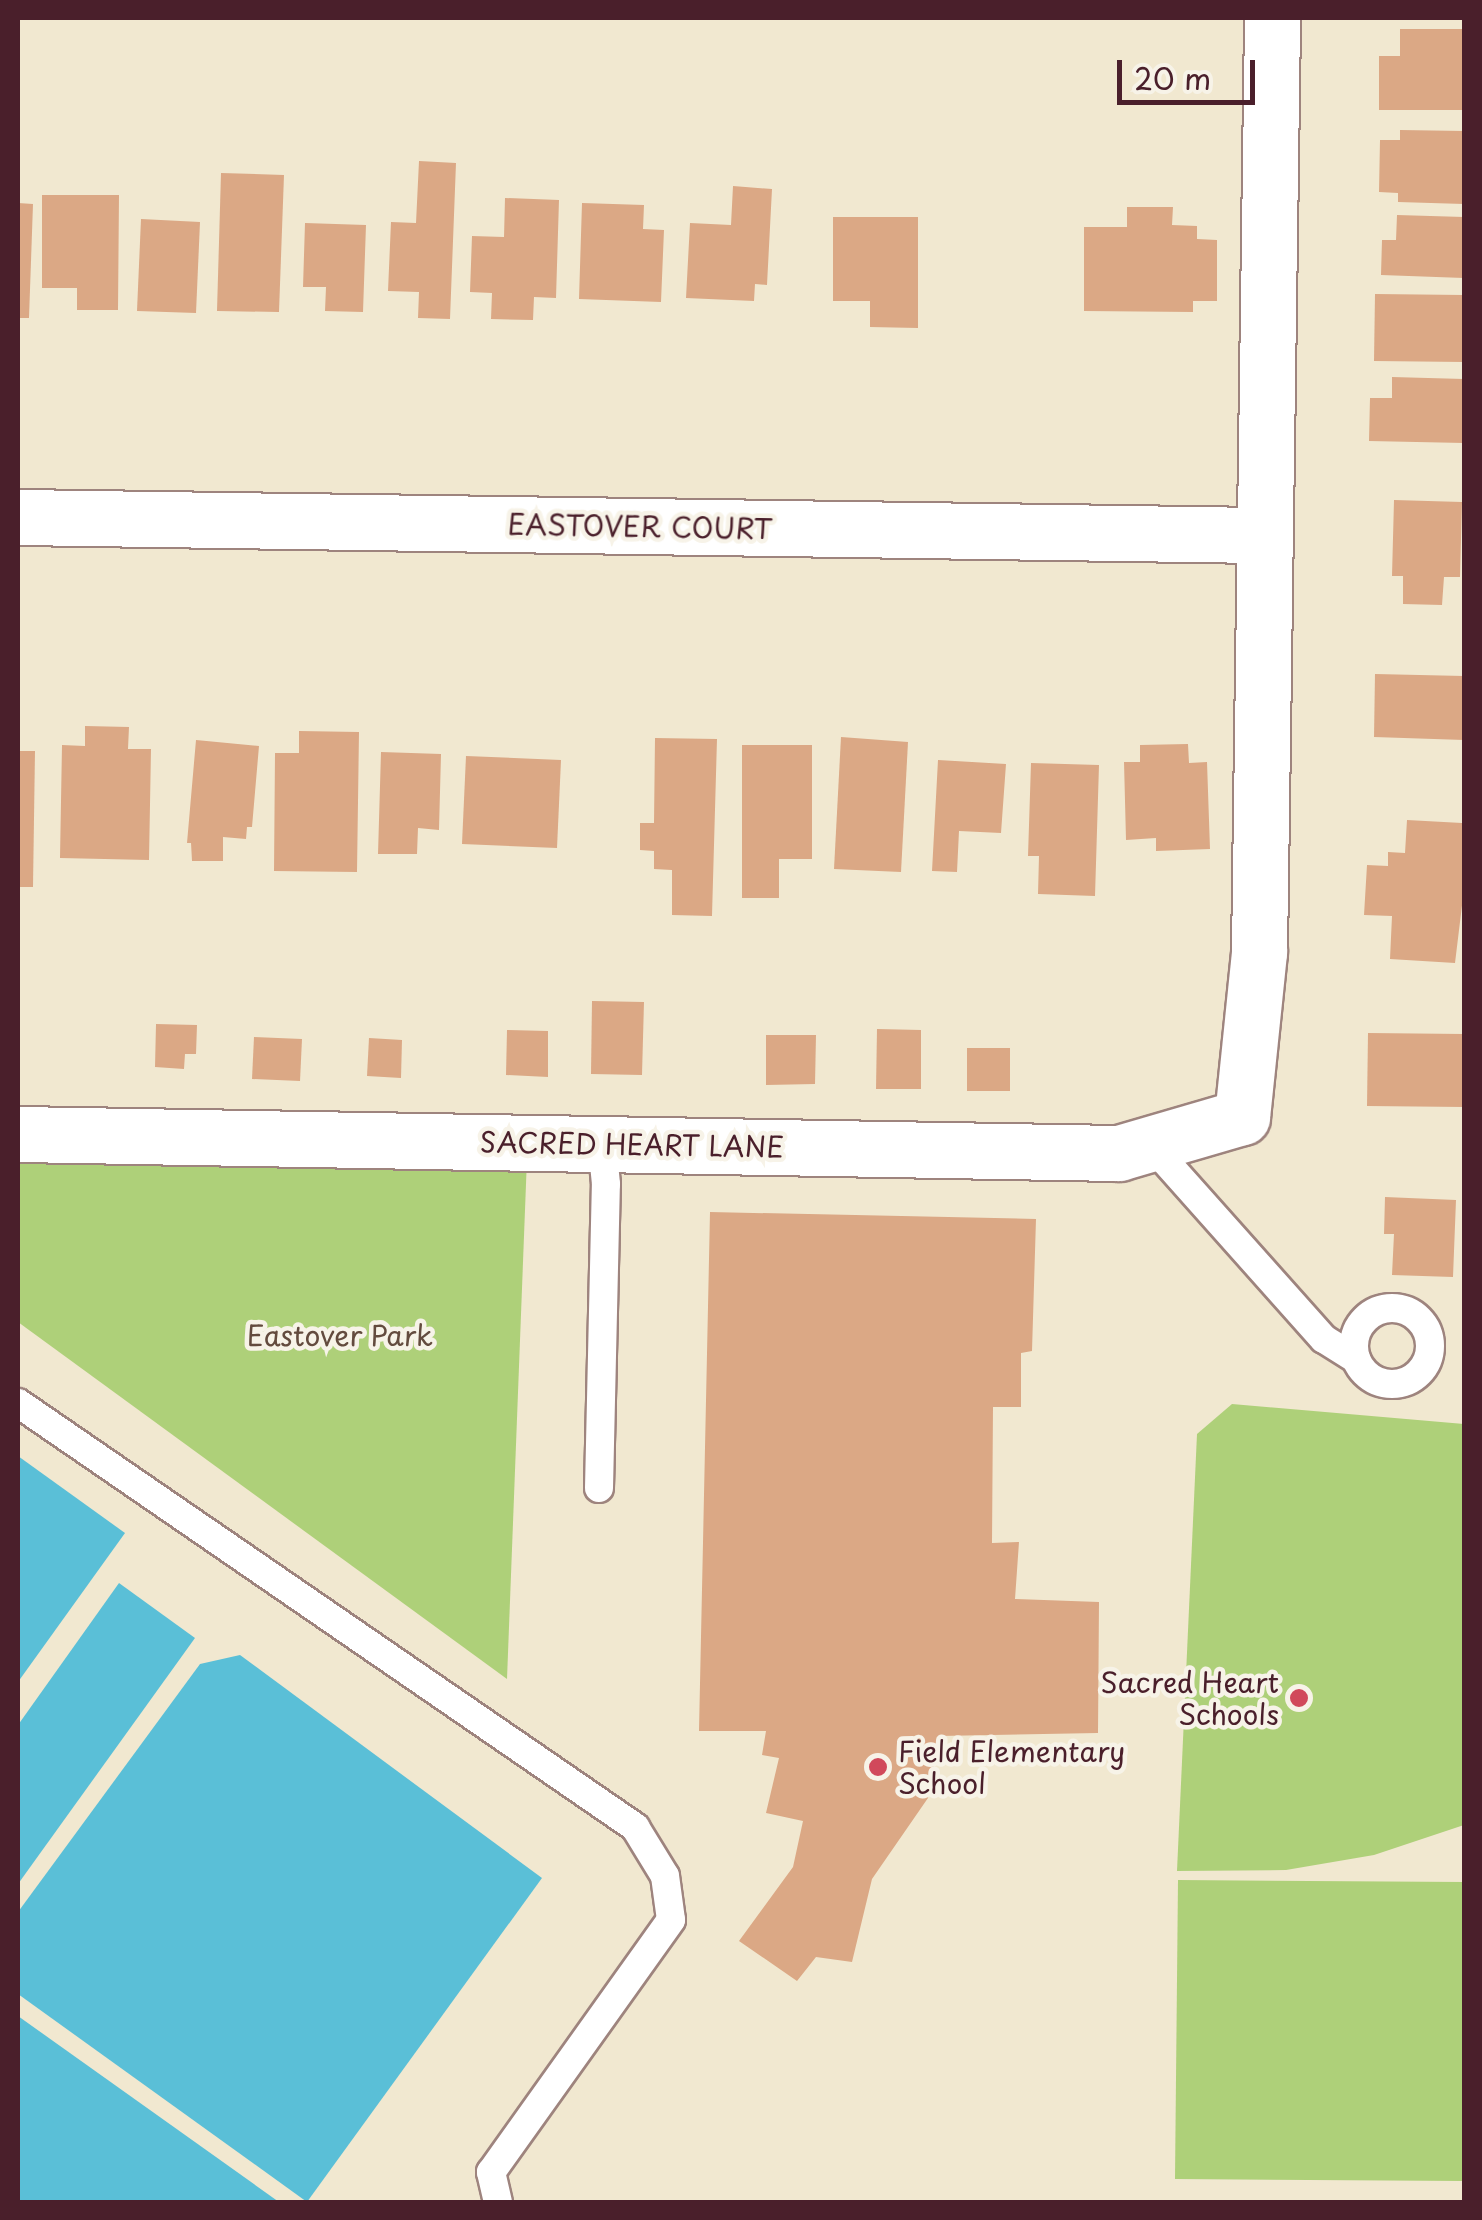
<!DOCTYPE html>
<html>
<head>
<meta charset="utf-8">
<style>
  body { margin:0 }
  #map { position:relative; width:1482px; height:2220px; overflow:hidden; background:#f1e8d0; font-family:"Playpen Sans",sans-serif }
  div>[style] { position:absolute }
  .green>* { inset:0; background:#aed079 }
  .water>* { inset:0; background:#5abfd7 }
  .building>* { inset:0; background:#dba885 }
  .roads { filter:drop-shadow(2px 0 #9e847e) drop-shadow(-2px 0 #9e847e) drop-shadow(0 2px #9e847e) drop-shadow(0 -2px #9e847e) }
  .service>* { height:28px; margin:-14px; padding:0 14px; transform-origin:14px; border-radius:14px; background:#fff }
  .service>.ring { margin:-14px; padding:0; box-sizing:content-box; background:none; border:28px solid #fff; border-radius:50% }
  .minor>* { height:55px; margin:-27.5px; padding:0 27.5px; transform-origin:27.5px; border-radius:27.5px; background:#fff }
  .dots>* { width:28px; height:28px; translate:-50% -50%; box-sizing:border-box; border:5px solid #f7f3e8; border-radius:50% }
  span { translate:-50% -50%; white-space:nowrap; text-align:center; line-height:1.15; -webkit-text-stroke:9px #f7f3e8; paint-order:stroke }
  .street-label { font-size:28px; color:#4a1f2b }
  .park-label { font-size:28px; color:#634b3e }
  .poi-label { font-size:28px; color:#4a1f2b }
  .right { translate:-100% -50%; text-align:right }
  .left { translate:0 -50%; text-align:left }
  .frame { position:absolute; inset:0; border:20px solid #4a1f2b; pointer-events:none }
  .scale { position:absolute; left:1117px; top:60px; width:138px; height:45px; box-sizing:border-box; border:5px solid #4a1f2b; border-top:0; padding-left:12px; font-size:30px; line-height:35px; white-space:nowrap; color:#4a1f2b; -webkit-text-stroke:8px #f7f3e8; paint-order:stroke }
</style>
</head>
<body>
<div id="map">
  <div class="green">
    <div style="clip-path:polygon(18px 1151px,527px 1158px,507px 1679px,18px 1322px)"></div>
    <div style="clip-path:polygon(1232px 1404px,1464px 1424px,1464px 1825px,1374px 1855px,1286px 1870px,1177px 1871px,1197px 1434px)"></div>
    <div style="clip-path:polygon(1178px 1880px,1464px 1882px,1464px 2181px,1175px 2179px)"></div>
  </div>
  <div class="water">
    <div style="clip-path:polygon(18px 1456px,125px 1533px,18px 1682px)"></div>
    <div style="clip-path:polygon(119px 1583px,195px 1638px,18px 1884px,18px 1725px)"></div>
    <div style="clip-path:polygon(240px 1655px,542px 1878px,307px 2202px,18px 1994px,18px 1912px,200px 1664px)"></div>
    <div style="clip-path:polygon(18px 2016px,279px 2202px,18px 2202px)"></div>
  </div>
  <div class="building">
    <div style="clip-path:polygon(1400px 29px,1464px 29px,1464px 110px,1379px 110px,1379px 56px,1400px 56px)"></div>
    <div style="clip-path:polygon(1400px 130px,1464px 131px,1464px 204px,1398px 202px,1398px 193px,1379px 192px,1380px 140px,1400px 140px)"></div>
    <div style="clip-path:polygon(419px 161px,456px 163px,450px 319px,418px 318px,419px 292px,388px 291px,391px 222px,416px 223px)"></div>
    <div style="clip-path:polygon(221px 173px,284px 175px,279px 312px,217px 311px)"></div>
    <div style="clip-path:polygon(733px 186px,772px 189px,767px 285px,755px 284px,754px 301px,686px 298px,690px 223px,731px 225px)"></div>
    <div style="clip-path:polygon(42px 195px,119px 195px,118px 310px,77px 310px,77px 288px,42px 288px)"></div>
    <div style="clip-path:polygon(505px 198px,559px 200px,556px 298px,534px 297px,533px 320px,491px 319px,492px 293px,470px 292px,472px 236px,504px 237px)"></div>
    <div style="clip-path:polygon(18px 203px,33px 204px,29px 318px,18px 318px)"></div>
    <div style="clip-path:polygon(582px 203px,644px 205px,643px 229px,664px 230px,661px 302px,579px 299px)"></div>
    <div style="clip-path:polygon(1127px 207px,1173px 207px,1172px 225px,1197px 226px,1197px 239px,1217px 240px,1217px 301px,1193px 301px,1193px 312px,1084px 311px,1084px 227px,1127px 227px)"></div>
    <div style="clip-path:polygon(1397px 215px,1464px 217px,1464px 278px,1381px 275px,1382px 240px,1396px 240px)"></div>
    <div style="clip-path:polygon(833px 217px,918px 217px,918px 328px,870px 327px,870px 301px,833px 301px)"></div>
    <div style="clip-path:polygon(141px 219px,200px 222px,196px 313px,137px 311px)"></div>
    <div style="clip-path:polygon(305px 223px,366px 225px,363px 312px,325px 311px,326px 287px,303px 287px)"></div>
    <div style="clip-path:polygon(1375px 294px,1464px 295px,1464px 362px,1374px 361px)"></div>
    <div style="clip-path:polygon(1392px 377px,1464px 379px,1464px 443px,1369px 441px,1370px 398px,1392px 398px)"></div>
    <div style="clip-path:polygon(1394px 500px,1462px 502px,1460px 577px,1444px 577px,1442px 605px,1403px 604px,1403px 576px,1392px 576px)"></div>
    <div style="clip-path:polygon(1375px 674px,1464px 676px,1464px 740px,1374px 737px)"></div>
    <div style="clip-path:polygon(85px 726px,129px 727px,128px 749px,151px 749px,149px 860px,60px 858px,62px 745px,85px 746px)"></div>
    <div style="clip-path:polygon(299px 731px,359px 732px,357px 872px,274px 871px,275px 753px,299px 753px)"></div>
    <div style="clip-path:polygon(841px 737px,908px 742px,901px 872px,834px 869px)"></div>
    <div style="clip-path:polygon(655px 738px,717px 739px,712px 916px,672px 915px,672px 870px,654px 869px,654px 851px,640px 850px,640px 823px,654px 823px)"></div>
    <div style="clip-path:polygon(196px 740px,259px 746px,252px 827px,247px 827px,246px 839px,223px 837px,223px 861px,192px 861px,191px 843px,187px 843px)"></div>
    <div style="clip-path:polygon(1188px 744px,1189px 763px,1207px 762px,1210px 849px,1156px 851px,1156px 838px,1126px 840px,1124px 762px,1140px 762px,1140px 745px)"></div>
    <div style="clip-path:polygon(742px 745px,812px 745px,812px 859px,779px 859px,779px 898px,742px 898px)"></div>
    <div style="clip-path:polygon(18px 751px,35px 751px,33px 887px,18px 887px)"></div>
    <div style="clip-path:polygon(381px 752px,441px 754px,439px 830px,418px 828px,417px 854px,378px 854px)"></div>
    <div style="clip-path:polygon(466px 756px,561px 760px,557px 848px,462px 844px)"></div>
    <div style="clip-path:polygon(938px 760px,1006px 764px,1001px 833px,959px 831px,957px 872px,932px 871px)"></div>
    <div style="clip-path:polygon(1031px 763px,1099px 765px,1095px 896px,1038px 894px,1039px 856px,1028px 856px)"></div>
    <div style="clip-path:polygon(1407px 820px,1462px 823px,1464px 889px,1455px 963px,1390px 959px,1392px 916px,1364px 915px,1367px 865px,1388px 866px,1388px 852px,1405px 853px)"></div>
    <div style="clip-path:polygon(592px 1001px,644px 1002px,642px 1075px,591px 1074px)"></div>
    <div style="clip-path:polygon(156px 1024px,197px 1025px,196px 1054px,185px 1054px,184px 1069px,155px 1067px)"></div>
    <div style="clip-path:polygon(877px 1029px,921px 1030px,921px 1089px,876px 1089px)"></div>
    <div style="clip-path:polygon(507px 1030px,548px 1031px,548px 1077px,506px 1075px)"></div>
    <div style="clip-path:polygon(1368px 1033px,1464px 1034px,1464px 1107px,1367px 1106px)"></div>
    <div style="clip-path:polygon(766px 1035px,816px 1035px,815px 1084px,766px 1085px)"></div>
    <div style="clip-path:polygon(254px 1037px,302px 1039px,300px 1081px,252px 1079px)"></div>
    <div style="clip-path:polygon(369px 1038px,402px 1040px,401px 1078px,367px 1076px)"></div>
    <div style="clip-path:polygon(967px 1048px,1010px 1048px,1010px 1091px,967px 1091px)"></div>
    <div style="clip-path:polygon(1385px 1197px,1456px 1200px,1453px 1277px,1392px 1275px,1394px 1234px,1384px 1234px)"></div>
    <div style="clip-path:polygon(710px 1212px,1036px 1219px,1032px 1351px,1021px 1353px,1021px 1407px,993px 1407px,992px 1543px,1019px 1542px,1015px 1599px,1099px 1602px,1098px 1733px,939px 1736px,928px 1798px,872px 1879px,852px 1962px,816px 1957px,797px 1981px,739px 1941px,793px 1867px,803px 1821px,766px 1813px,779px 1758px,762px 1755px,766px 1731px,699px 1731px)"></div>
  </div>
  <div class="roads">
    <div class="service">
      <div style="left:1150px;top:1144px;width:261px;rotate:48.3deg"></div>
      <div style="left:1324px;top:1339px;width:38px;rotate:32deg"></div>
      <div class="ring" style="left:1354px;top:1308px;width:48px;height:48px"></div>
      <div style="left:18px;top:1403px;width:749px;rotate:34.5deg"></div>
      <div style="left:635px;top:1827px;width:57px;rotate:58.5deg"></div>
      <div style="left:665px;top:1876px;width:44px;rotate:82.2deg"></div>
      <div style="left:671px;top:1920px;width:310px;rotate:125.5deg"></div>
      <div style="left:491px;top:2172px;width:31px;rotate:77deg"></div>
      <div style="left:599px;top:1488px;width:304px;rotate:-88.7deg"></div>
      <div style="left:606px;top:1184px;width:40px;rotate:-95.7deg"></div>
    </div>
    <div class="minor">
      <div style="left:18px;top:517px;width:1245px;rotate:0.83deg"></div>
      <div style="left:18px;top:1134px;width:1101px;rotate:0.99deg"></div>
      <div style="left:1119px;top:1153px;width:128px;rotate:-16.3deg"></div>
      <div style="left:1242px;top:1117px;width:166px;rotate:-84.1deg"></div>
      <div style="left:1259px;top:952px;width:934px;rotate:-89.2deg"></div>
    </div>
  </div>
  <div class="dots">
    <div style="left:1299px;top:1698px;background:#d1495b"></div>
    <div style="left:878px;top:1767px;background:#d1495b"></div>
  </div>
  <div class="street-label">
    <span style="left:640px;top:526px;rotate:1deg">EASTOVER COURT</span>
    <span style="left:632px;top:1144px;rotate:1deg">SACRED HEART LANE</span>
  </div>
  <div class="park-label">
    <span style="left:340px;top:1335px">Eastover Park</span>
  </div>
  <div class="poi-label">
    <span class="right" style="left:1279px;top:1698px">Sacred Heart<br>Schools</span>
    <span class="left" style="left:898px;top:1767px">Field Elementary<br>School</span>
  </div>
  <div class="frame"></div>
  <div class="scale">20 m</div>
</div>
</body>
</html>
